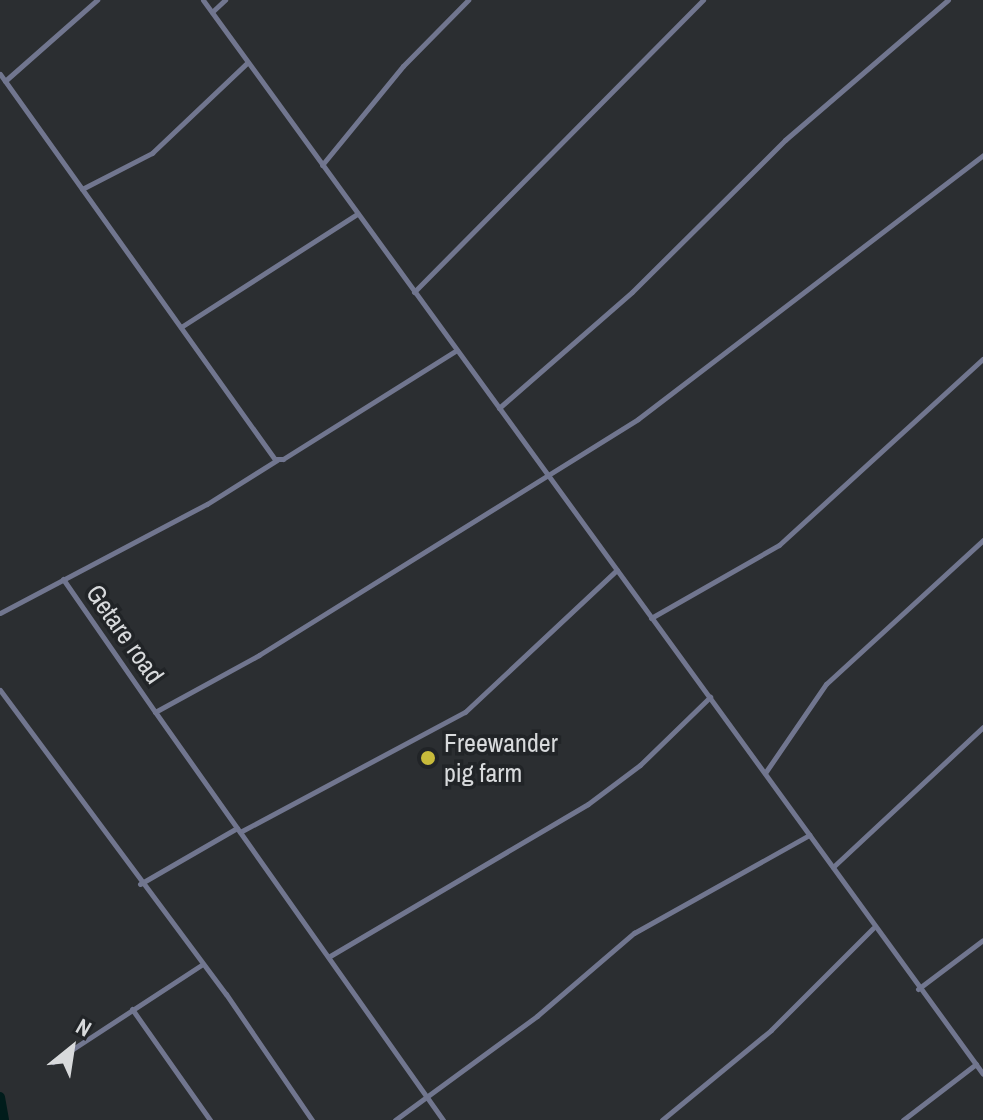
<!DOCTYPE html>
<html>
<head>
<meta charset="utf-8">
<style>
  body { margin:0 }
  #map { position:relative; width:983px; height:1120px; overflow:hidden; background:#2b2e31; font-family:"Archivo Narrow",sans-serif }
  div>[style] { position:absolute }
  .river>* { height:10px; margin:-5px; padding:0 5px; transform-origin:5px; border-radius:5px; background:#001c1b }
  .street>* { height:5px; margin:-2.5px; padding:0 2.5px; transform-origin:2.5px; border-radius:2.5px; background:#71768f }
  .dots>* { width:22px; height:22px; translate:-50% -50%; box-sizing:border-box; border:4px solid #212427; border-radius:50% }
  span { translate:-50% -50%; white-space:nowrap; text-align:center; line-height:1.15; -webkit-text-stroke:7px #212427; paint-order:stroke }
  .street-label { font-size:26px; color:#d8dadc }
  .poi-label { font-size:26px; color:#d8dadc }
  .left { translate:0 -50%; text-align:left }
  .north { position:absolute; left:32px; top:1008px; width:80px; height:80px; -webkit-text-stroke:6px #212427; paint-order:stroke; rotate:30deg; font-size:22px; font-weight:700; line-height:32px; text-align:center; color:#d8dadc }
  .north::after { content:''; display:block; margin:auto; width:28px; height:36px; background:#d8dadc; clip-path:polygon(50% 0,100% 100%,50% 72%,0 100%) }
</style>
</head>
<body>
<div id="map">
  <div class="river">
    <div style="left:0;top:1097px;width:23px;rotate:80deg"></div>
  </div>
  <div class="street">
    <div style="left:203px;top:0;width:1327px;rotate:54.01deg"></div>
    <div style="left:212px;top:12px;width:18px;rotate:-43deg"></div>
    <div style="left:0;top:74px;width:473px;rotate:54.5deg"></div>
    <div style="left:275px;top:459px;width:8px"></div>
    <div style="left:283px;top:459px;width:205px;rotate:-32.1deg"></div>
    <div style="left:5px;top:81px;width:123px;rotate:-41.4deg"></div>
    <div style="left:322px;top:165px;width:128px;rotate:-50.7deg"></div>
    <div style="left:403px;top:66px;width:93px;rotate:-45.4deg"></div>
    <div style="left:82px;top:189px;width:79px;rotate:-27.2deg"></div>
    <div style="left:152px;top:153px;width:131px;rotate:-43.5deg"></div>
    <div style="left:414px;top:292px;width:411px;rotate:-45.3deg"></div>
    <div style="left:181px;top:327px;width:209px;rotate:-32.7deg"></div>
    <div style="left:499px;top:408px;width:176px;rotate:-41.1deg"></div>
    <div style="left:632px;top:292px;width:216px;rotate:-44.8deg"></div>
    <div style="left:785px;top:140px;width:215px;rotate:-40.7deg"></div>
    <div style="left:63px;top:579px;width:162px;rotate:55.3deg"></div>
    <div style="left:0;top:613px;width:234px;rotate:-27.8deg"></div>
    <div style="left:207px;top:504px;width:83px;rotate:-32.2deg"></div>
    <div style="left:651px;top:618px;width:147px;rotate:-29.7deg"></div>
    <div style="left:779px;top:545px;width:276px;rotate:-42.4deg"></div>
    <div style="left:0;top:690px;width:379px;rotate:53.4deg"></div>
    <div style="left:226px;top:994px;width:153px;rotate:55.7deg"></div>
    <div style="left:765px;top:773px;width:108px;rotate:-55.6deg"></div>
    <div style="left:826px;top:684px;width:213px;rotate:-42.5deg"></div>
    <div style="left:240px;top:832px;width:255px;rotate:-28.1deg"></div>
    <div style="left:465px;top:712px;width:208px;rotate:-43.1deg"></div>
    <div style="left:833px;top:867px;width:205px;rotate:-43deg"></div>
    <div style="left:140px;top:884px;width:112px;rotate:-30deg"></div>
    <div style="left:330px;top:956px;width:299px;rotate:-30.5deg"></div>
    <div style="left:588px;top:804px;width:65px;rotate:-36.9deg"></div>
    <div style="left:640px;top:765px;width:98px;rotate:-44.2deg"></div>
    <div style="left:918px;top:989px;width:81px;rotate:-37deg"></div>
    <div style="left:132px;top:1009px;width:136px;rotate:54.9deg"></div>
    <div style="left:53px;top:1062px;width:179px;rotate:-33.2deg"></div>
    <div style="left:395px;top:1120px;width:176px;rotate:-36.2deg"></div>
    <div style="left:537px;top:1016px;width:128px;rotate:-40.6deg"></div>
    <div style="left:634px;top:933px;width:201px;rotate:-29.2deg"></div>
    <div style="left:443px;top:1120px;width:499px;rotate:-125.2deg"></div>
    <div style="left:155px;top:712px;width:119px;rotate:-28.7deg"></div>
    <div style="left:259px;top:655px;width:446px;rotate:-31.9deg"></div>
    <div style="left:638px;top:419px;width:434px;rotate:-37.4deg"></div>
    <div style="left:662px;top:1120px;width:141px;rotate:-39.5deg"></div>
    <div style="left:771px;top:1030px;width:144px;rotate:-45deg"></div>
    <div style="left:903px;top:1120px;width:92px;rotate:-37.5deg"></div>
  </div>
  <div class="dots">
    <div style="left:428px;top:758px;background:#c8bb3b"></div>
  </div>
  <div class="street-label">
    <span style="left:125px;top:634px;rotate:55deg">Getare road</span>
  </div>
  <div class="poi-label">
    <span class="left" style="left:444px;top:758px">Freewander<br>pig farm</span>
  </div>
  <div class="north">N</div>
</div>
</body>
</html>
